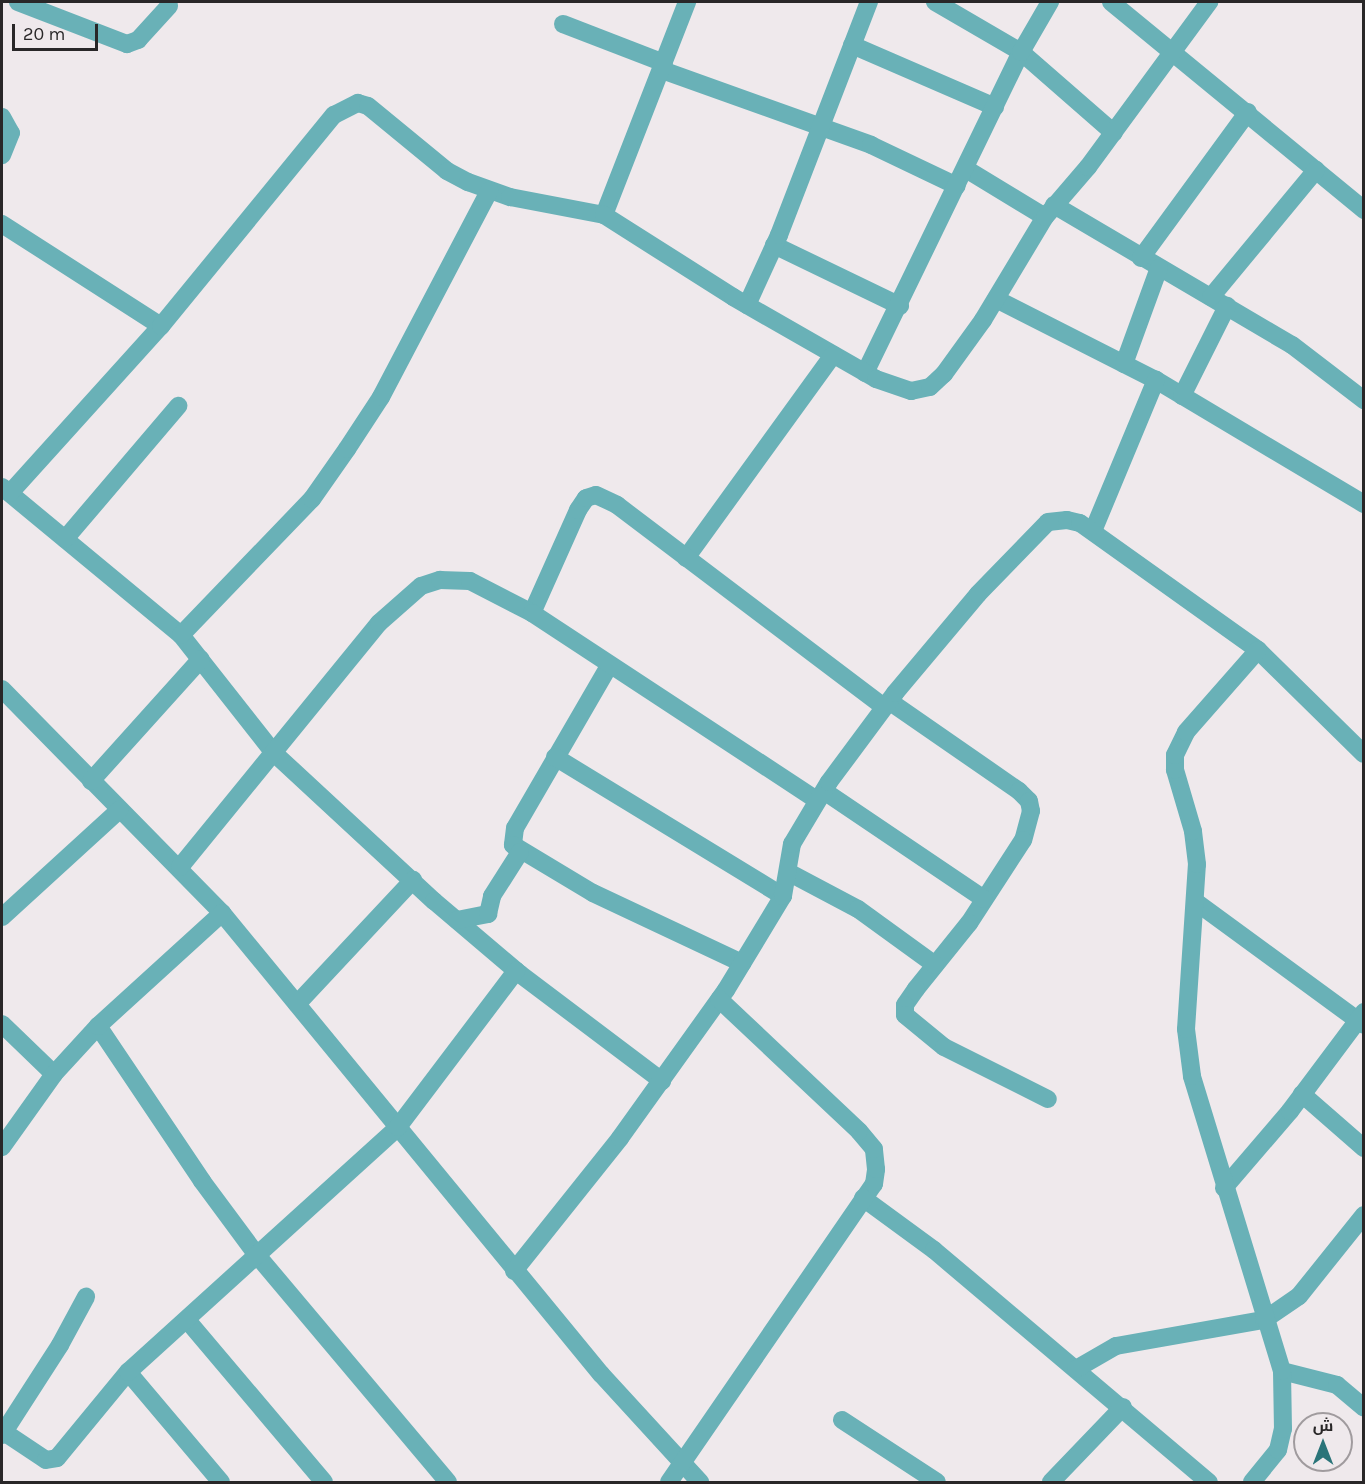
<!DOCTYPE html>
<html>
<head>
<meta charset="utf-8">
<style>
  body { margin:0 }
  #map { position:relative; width:1365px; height:1484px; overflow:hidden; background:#efe9ec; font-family:Karla,Cairo,sans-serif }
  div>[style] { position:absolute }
  .minor>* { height:18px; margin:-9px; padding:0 9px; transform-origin:9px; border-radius:9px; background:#69b1b7 }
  span { translate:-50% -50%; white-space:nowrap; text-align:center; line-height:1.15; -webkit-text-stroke:5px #efe9ec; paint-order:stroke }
  .frame { position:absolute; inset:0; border:3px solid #292728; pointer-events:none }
  .north { position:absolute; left:1293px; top:1412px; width:60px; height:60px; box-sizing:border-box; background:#efe9ec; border:2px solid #a09b9e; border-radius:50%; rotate:0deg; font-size:16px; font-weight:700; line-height:24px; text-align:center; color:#292728 }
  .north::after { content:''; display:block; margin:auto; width:21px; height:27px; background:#2a7479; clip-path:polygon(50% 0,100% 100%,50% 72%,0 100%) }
  .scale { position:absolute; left:12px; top:24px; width:86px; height:27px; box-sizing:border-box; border:3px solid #292728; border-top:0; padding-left:8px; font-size:18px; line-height:21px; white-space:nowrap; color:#292728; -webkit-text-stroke:4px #efe9ec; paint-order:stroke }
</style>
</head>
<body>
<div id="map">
  <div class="minor">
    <div style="left:18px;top:2px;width:117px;rotate:21.1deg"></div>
    <div style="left:127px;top:44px;width:12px;rotate:-20deg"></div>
    <div style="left:138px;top:40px;width:46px;rotate:-47.6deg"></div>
    <div style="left:935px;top:2px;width:99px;rotate:30.2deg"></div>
    <div style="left:1021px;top:52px;width:123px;rotate:41.1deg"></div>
    <div style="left:1111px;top:2px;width:328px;rotate:39.4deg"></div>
    <div style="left:563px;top:24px;width:108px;rotate:21.1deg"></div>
    <div style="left:852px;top:45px;width:156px;rotate:23.4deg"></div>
    <div style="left:662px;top:70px;width:222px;rotate:19.7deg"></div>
    <div style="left:871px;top:145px;width:95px;rotate:25.5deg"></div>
    <div style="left:2px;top:117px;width:18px;rotate:61deg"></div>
    <div style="left:11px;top:133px;width:24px;rotate:112deg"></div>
    <div style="left:966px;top:169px;width:92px;rotate:31.3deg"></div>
    <div style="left:1054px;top:205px;width:276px;rotate:30.5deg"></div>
    <div style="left:1292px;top:345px;width:91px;rotate:37.4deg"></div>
    <div style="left:604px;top:215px;width:229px;rotate:-68.7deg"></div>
    <div style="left:2px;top:224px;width:189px;rotate:32.7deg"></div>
    <div style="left:774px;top:245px;width:140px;rotate:25.8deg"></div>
    <div style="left:1141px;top:258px;width:181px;rotate:-53.8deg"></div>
    <div style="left:1211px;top:297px;width:165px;rotate:-50.4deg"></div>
    <div style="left:996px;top:299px;width:179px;rotate:26.9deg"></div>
    <div style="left:1156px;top:380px;width:242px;rotate:30.8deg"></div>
    <div style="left:747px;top:305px;width:77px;rotate:-65.4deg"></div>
    <div style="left:779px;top:235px;width:250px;rotate:-68.9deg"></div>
    <div style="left:1124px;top:364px;width:102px;rotate:-70deg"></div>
    <div style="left:865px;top:373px;width:357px;rotate:-64.1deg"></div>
    <div style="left:1021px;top:52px;width:58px;rotate:-59.9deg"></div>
    <div style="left:1182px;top:396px;width:101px;rotate:-63.4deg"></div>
    <div style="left:2px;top:487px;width:232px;rotate:39.6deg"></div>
    <div style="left:181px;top:635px;width:150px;rotate:51.8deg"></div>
    <div style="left:274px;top:753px;width:218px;rotate:42.8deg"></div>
    <div style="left:434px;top:901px;width:113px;rotate:40.3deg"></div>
    <div style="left:520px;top:974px;width:178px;rotate:37deg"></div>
    <div style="left:10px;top:493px;width:225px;rotate:-47.9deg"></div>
    <div style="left:161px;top:326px;width:273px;rotate:-50.7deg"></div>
    <div style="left:334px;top:115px;width:27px;rotate:-27deg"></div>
    <div style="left:358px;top:103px;width:10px;rotate:17deg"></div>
    <div style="left:368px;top:106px;width:102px;rotate:39.4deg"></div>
    <div style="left:447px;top:171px;width:24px;rotate:28deg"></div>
    <div style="left:468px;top:182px;width:45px;rotate:19.7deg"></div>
    <div style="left:510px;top:197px;width:96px;rotate:10.8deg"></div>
    <div style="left:604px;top:215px;width:153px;rotate:32.4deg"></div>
    <div style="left:733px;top:297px;width:165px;rotate:29.8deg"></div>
    <div style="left:876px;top:379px;width:37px;rotate:19deg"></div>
    <div style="left:911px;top:391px;width:19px;rotate:-12deg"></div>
    <div style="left:930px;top:387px;width:19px;rotate:-43deg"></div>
    <div style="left:944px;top:374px;width:67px;rotate:-54.2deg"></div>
    <div style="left:983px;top:320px;width:120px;rotate:-59deg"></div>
    <div style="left:1045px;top:217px;width:66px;rotate:-49.3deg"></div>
    <div style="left:1088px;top:167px;width:205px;rotate:-53.7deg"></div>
    <div style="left:1093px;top:531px;width:164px;rotate:-67.4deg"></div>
    <div style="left:65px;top:539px;width:175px;rotate:-49.6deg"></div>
    <div style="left:686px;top:558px;width:251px;rotate:-54.1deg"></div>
    <div style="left:532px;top:613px;width:113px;rotate:-65.9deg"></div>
    <div style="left:578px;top:510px;width:14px;rotate:-56deg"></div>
    <div style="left:586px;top:498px;width:10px;rotate:-17deg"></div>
    <div style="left:596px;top:495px;width:23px;rotate:25deg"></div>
    <div style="left:617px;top:505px;width:335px;rotate:37.1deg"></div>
    <div style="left:181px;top:635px;width:189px;rotate:-46.1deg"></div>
    <div style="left:312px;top:499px;width:61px;rotate:-55deg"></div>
    <div style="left:347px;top:449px;width:62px;rotate:-56.8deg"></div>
    <div style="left:381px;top:397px;width:233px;rotate:-62.3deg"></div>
    <div style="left:609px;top:666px;width:187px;rotate:120.1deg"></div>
    <div style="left:515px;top:828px;width:17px;rotate:97deg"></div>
    <div style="left:513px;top:845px;width:93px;rotate:31deg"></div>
    <div style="left:593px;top:893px;width:165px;rotate:25.2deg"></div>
    <div style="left:2px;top:689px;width:314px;rotate:45.5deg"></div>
    <div style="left:222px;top:913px;width:597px;rotate:50.58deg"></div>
    <div style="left:601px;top:1374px;width:147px;rotate:47.5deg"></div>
    <div style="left:889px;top:701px;width:158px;rotate:34.7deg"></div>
    <div style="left:1019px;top:791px;width:14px;rotate:45deg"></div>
    <div style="left:1029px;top:801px;width:10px;rotate:79deg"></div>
    <div style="left:1031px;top:811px;width:30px;rotate:105deg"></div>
    <div style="left:1023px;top:840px;width:99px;rotate:123deg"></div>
    <div style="left:969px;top:923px;width:85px;rotate:128.8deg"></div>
    <div style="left:916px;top:989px;width:19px;rotate:125deg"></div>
    <div style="left:905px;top:1005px;width:10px;rotate:90deg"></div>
    <div style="left:905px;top:1015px;width:50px;rotate:39.4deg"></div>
    <div style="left:944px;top:1047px;width:116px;rotate:26.6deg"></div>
    <div style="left:555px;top:757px;width:267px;rotate:31.4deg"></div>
    <div style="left:91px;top:781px;width:164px;rotate:-48deg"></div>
    <div style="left:824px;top:791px;width:193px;rotate:34deg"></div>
    <div style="left:180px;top:867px;width:315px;rotate:-50.8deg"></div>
    <div style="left:379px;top:623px;width:56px;rotate:-41.4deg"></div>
    <div style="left:421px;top:586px;width:20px;rotate:-18deg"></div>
    <div style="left:440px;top:580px;width:30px;rotate:2deg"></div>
    <div style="left:470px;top:581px;width:70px;rotate:27.3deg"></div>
    <div style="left:532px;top:613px;width:341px;rotate:33.3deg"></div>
    <div style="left:788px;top:872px;width:79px;rotate:27.9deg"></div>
    <div style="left:858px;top:909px;width:95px;rotate:36deg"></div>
    <div style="left:1196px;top:902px;width:208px;rotate:36.2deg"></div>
    <div style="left:2px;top:917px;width:159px;rotate:-42.4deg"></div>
    <div style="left:457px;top:920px;width:32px;rotate:-11deg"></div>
    <div style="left:488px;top:914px;width:18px;rotate:-77deg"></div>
    <div style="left:492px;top:896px;width:52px;rotate:-57.5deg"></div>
    <div style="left:297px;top:1004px;width:170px;rotate:-46.9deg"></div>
    <div style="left:2px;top:1024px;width:72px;rotate:43.9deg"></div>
    <div style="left:98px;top:1026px;width:187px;rotate:56.1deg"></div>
    <div style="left:202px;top:1181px;width:91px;rotate:53.5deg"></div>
    <div style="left:256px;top:1254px;width:298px;rotate:49.9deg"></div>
    <div style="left:1302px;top:1094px;width:82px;rotate:41.1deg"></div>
    <div style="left:2px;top:1147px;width:90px;rotate:-54.5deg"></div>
    <div style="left:54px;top:1074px;width:65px;rotate:-47.5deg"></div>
    <div style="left:98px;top:1026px;width:168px;rotate:-42.3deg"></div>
    <div style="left:1224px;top:1188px;width:101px;rotate:-49.4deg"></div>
    <div style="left:1290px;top:1111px;width:124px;rotate:-53.2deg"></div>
    <div style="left:863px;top:1198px;width:88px;rotate:36.2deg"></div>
    <div style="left:934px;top:1250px;width:360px;rotate:40.2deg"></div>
    <div style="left:514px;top:1271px;width:170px;rotate:-51.4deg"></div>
    <div style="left:620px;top:1138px;width:182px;rotate:-54.4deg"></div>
    <div style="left:726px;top:990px;width:110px;rotate:-58.8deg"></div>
    <div style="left:783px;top:896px;width:53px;rotate:-80.2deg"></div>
    <div style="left:792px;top:844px;width:72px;rotate:-59.2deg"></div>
    <div style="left:829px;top:782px;width:111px;rotate:-53.4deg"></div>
    <div style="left:895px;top:693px;width:129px;rotate:-50deg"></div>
    <div style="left:978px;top:594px;width:100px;rotate:-45.8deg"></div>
    <div style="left:1048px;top:522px;width:19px;rotate:-6deg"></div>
    <div style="left:1067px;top:520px;width:13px;rotate:13deg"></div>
    <div style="left:1080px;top:523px;width:219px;rotate:35.5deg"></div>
    <div style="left:1258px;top:650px;width:148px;rotate:44.5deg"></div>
    <div style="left:187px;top:1320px;width:212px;rotate:49.8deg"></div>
    <div style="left:1076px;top:1369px;width:46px;rotate:-29.9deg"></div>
    <div style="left:1116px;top:1346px;width:150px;rotate:-10deg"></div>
    <div style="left:1264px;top:1320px;width:42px;rotate:-34.4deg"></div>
    <div style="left:1299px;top:1296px;width:104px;rotate:-51.3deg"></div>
    <div style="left:1282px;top:1371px;width:57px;rotate:14.3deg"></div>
    <div style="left:1337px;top:1385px;width:35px;rotate:40deg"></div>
    <div style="left:128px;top:1372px;width:144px;rotate:49.8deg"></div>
    <div style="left:842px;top:1420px;width:113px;rotate:33.1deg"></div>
    <div style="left:4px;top:1432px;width:50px;rotate:33.7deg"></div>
    <div style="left:46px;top:1460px;width:11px;rotate:-10deg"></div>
    <div style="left:57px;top:1458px;width:112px;rotate:-50.5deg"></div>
    <div style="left:128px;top:1372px;width:365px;rotate:-42.2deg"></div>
    <div style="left:398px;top:1127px;width:196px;rotate:-52.9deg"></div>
    <div style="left:2px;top:1435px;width:107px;rotate:-57.2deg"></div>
    <div style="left:60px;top:1345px;width:55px;rotate:-61.6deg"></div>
    <div style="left:669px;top:1482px;width:362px;rotate:-55.5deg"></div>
    <div style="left:874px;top:1184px;width:15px;rotate:-82deg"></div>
    <div style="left:876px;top:1169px;width:20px;rotate:-96deg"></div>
    <div style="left:874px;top:1149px;width:23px;rotate:-130deg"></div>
    <div style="left:859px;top:1131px;width:192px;rotate:-136.7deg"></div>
    <div style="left:1051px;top:1482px;width:104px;rotate:-46.2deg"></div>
    <div style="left:1252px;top:1482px;width:41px;rotate:-50.9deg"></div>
    <div style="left:1278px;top:1450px;width:22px;rotate:-77deg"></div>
    <div style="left:1283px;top:1429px;width:58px;rotate:-91deg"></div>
    <div style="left:1282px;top:1371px;width:308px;rotate:-107deg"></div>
    <div style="left:1192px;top:1076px;width:47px;rotate:-97.3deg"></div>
    <div style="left:1186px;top:1029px;width:165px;rotate:-86.2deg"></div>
    <div style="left:1197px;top:864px;width:33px;rotate:-97deg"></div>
    <div style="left:1193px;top:831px;width:64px;rotate:-106.4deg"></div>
    <div style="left:1175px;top:770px;width:15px;rotate:-90deg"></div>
    <div style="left:1175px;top:755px;width:25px;rotate:-64deg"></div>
    <div style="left:1186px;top:732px;width:109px;rotate:-48.7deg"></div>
  </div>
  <div class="frame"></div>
  <div class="north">ش</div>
  <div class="scale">20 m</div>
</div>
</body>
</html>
